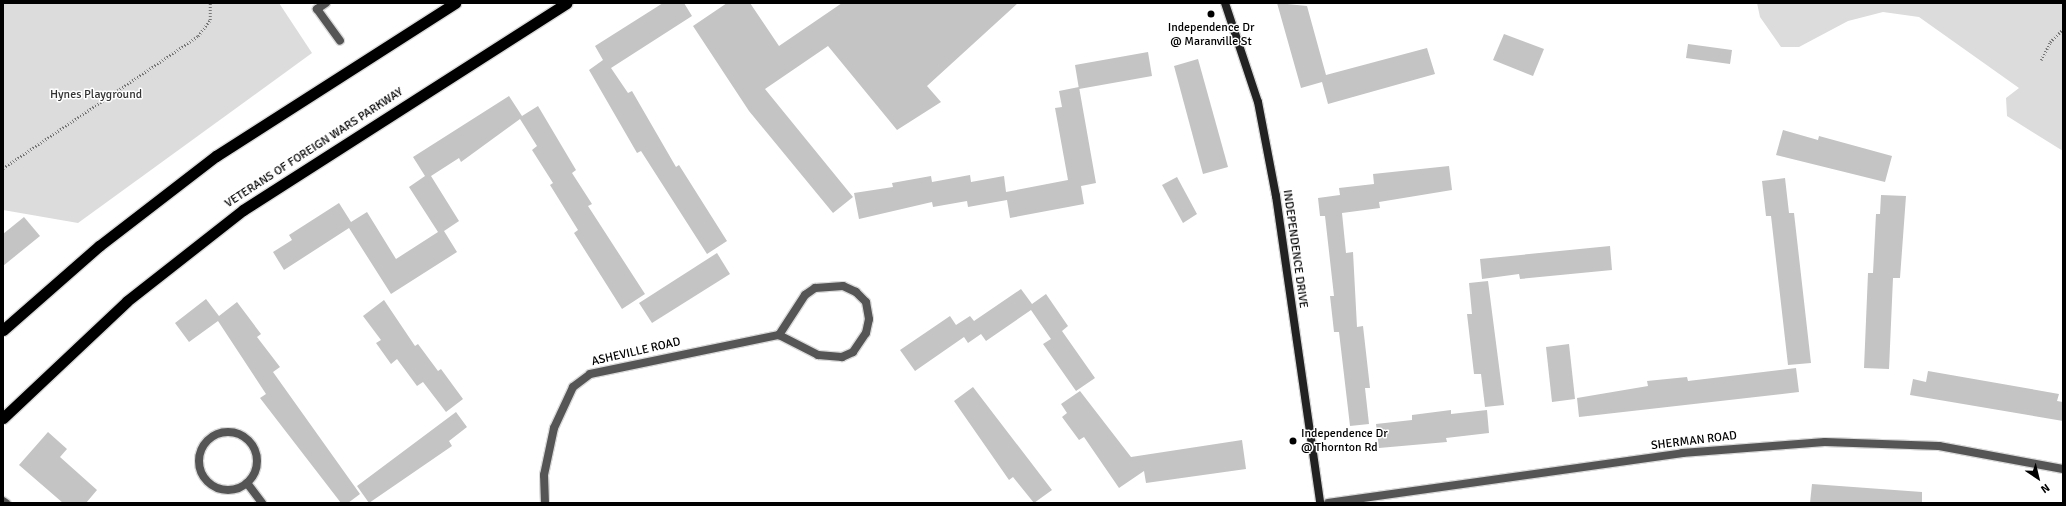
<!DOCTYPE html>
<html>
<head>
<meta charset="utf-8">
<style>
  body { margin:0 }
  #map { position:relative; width:2066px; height:506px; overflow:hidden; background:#fff; font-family:Signika,sans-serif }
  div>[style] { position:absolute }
  .green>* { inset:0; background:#dcdcdc }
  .building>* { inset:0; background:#c4c4c4 }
  .path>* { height:2.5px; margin-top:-1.25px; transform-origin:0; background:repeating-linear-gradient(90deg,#777 0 1px,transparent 0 3px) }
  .roads { filter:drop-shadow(1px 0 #dbdbdb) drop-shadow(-1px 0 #dbdbdb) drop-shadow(0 1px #dbdbdb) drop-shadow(0 -1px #dbdbdb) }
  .service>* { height:8px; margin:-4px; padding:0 4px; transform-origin:4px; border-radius:4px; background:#555 }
  .minor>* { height:8px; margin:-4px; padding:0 4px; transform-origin:4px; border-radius:4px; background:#555 }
  .minor>.ring { margin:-4px; padding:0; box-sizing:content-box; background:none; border:8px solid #555; border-radius:50% }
  .secondary>* { height:8px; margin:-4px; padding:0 4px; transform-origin:4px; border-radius:4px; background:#222 }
  .trunk>* { height:11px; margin:-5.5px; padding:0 5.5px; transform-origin:5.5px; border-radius:5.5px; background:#000 }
  .dots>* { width:11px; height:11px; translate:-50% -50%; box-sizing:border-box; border:2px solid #fff; border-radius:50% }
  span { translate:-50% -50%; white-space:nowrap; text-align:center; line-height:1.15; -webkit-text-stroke:3px #fff; paint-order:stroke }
  .poi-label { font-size:12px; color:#000 }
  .left { translate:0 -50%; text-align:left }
  .park-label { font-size:12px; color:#333 }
  .street-label { font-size:12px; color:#000 }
  .frame { position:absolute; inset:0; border:4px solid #000; pointer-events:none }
  .north { position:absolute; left:2018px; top:458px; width:40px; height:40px; -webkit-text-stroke:3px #fff; paint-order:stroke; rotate:145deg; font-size:11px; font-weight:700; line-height:16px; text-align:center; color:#000 }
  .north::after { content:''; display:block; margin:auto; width:14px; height:18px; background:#000; clip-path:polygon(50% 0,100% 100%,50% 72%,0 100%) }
</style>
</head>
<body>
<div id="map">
  <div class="green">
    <div style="clip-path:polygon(3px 3px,279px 3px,312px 53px,78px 223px,3px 210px)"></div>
    <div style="clip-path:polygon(1757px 3px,2063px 3px,2063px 151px,2007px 116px,2006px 98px,2019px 88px,1919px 17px,1883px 12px,1848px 21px,1799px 47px,1781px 47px,1760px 17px)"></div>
  </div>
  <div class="building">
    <div style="clip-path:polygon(663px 3px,684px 3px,692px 16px,611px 68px,628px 93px,632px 91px,676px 167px,679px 165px,727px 241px,707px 254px,641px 151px,637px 153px,589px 70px,603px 60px,595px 46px)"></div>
    <div style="clip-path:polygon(727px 3px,750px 3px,779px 46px,842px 3px,1018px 3px,927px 86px,941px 102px,897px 130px,828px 46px,765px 89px,853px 197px,833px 213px,749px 111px,693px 26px)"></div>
    <div style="clip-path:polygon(1277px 3px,1307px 6px,1326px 75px,1427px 48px,1435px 74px,1328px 104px,1322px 82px,1301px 88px)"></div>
    <div style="clip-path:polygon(1504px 34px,1544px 49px,1533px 76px,1493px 60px)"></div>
    <div style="clip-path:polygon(1688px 44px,1732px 50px,1730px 64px,1686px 58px)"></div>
    <div style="clip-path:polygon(1148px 52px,1152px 76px,1079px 89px,1075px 65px)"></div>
    <div style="clip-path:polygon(1198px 59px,1228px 167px,1203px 174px,1174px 66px)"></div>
    <div style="clip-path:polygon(1079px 87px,1096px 183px,1081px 186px,1084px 204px,1010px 218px,1007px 200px,968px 207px,967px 201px,933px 207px,932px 202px,859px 219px,854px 193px,893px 187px,892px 183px,931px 176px,932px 182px,970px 175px,971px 182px,1004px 176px,1006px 192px,1068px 180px,1055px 108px,1062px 107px,1059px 91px)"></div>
    <div style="clip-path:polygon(509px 96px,522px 116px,538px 106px,576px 170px,572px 173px,592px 204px,588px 206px,645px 294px,622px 309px,574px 233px,578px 230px,550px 185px,553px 183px,532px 150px,537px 146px,520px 119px,461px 162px,459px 158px,431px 176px,459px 221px,444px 231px,457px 252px,391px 294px,349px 228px,284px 270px,273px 252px,292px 240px,289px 235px,339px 203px,351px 222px,367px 212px,396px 259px,438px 232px,409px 187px,425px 176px,413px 157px)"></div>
    <div style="clip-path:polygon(1783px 130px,1818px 140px,1819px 136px,1892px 156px,1885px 182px,1776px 155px)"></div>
    <div style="clip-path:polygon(1449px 166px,1452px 190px,1379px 202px,1380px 208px,1342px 213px,1346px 253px,1353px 252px,1357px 327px,1363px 326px,1370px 388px,1365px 388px,1369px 424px,1350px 426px,1339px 332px,1334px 332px,1330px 296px,1334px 296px,1325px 216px,1320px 216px,1318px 198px,1340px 195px,1339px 188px,1374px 184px,1373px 174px)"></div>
    <div style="clip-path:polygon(1177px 177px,1197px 214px,1183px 223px,1162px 185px)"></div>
    <div style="clip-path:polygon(1785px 178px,1789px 213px,1794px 213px,1811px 363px,1788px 365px,1771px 216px,1766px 216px,1762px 181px)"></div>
    <div style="clip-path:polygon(1881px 195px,1906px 196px,1900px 278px,1893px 278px,1889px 369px,1864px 368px,1868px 273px,1873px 273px,1876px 214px,1880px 214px)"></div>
    <div style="clip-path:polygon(24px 217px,40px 236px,3px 266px,3px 234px)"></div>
    <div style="clip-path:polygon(1610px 246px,1612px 270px,1520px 279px,1519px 274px,1482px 279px,1480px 259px)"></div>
    <div style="clip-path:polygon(717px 253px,730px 274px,652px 323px,639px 303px)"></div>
    <div style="clip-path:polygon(1488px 281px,1504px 405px,1485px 407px,1481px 374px,1474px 374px,1467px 314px,1472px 314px,1469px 283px)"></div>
    <div style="clip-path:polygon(1021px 289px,1032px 304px,1046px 294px,1068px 326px,1062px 331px,1095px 378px,1076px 391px,1043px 344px,1051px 339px,1031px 310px,986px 341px,981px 334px,968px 343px,964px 337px,915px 371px,900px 350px,950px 316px,956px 325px,970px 316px,974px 321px)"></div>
    <div style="clip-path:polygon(206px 299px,219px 316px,237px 302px,261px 334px,257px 337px,280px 367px,273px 372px,360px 494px,348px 503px,341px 503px,260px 398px,266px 394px,218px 321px,189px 342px,175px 323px)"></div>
    <div style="clip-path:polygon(384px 300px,415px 346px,418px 344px,438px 371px,441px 369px,463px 399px,446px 412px,423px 382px,417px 386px,397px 359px,391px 364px,376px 343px,381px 340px,363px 316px)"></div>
    <div style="clip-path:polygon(1569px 344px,1575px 399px,1552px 402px,1546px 347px)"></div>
    <div style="clip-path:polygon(1796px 368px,1799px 392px,1579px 417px,1577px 398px,1648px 386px,1647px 381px,1687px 377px,1688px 381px)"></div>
    <div style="clip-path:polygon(1928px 371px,2059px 394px,2057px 401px,2063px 402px,2063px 421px,1910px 395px,1913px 379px,1926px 382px)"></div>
    <div style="clip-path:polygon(973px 387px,1052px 490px,1034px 503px,1013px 477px,1009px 480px,954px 401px)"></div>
    <div style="clip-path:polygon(1080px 391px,1131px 457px,1242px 440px,1246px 469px,1146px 483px,1144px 471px,1119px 488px,1084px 437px,1079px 440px,1062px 417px,1067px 413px,1061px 404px)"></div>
    <div style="clip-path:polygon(1451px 410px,1451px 414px,1487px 410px,1489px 433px,1446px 438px,1447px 442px,1379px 448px,1376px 424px,1412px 420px,1412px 415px)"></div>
    <div style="clip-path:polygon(456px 412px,467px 427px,449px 441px,452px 446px,369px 503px,357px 486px)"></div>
    <div style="clip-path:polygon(48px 432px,67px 449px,60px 457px,97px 490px,86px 503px,63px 503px,19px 465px)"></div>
    <div style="clip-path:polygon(1812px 484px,1922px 492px,1922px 503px,1810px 503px)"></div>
  </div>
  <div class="path">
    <div style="left:2041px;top:60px;width:20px;rotate:-63deg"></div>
    <div style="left:2050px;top:42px;width:18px;rotate:-45deg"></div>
    <div style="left:3px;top:168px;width:235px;rotate:-34.1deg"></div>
    <div style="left:198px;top:36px;width:20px;rotate:-53deg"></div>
    <div style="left:210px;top:20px;width:17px;rotate:-90deg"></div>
  </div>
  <div class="roads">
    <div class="service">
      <div style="left:326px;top:3px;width:11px;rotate:146deg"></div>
      <div style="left:317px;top:9px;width:39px;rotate:54deg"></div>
    </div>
    <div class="minor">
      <div class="ring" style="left:199px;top:432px;width:50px;height:50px"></div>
      <div style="left:247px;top:483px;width:25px;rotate:53deg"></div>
      <div style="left:3px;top:501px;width:4px;rotate:34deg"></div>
      <div style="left:545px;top:503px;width:28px;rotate:-92deg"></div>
      <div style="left:544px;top:475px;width:48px;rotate:-78deg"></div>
      <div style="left:554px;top:428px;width:45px;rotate:-65.1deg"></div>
      <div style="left:573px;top:387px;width:21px;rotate:-37deg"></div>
      <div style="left:590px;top:374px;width:193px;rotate:-11.7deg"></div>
      <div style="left:779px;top:335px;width:44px;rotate:27.1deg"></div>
      <div style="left:818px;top:355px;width:24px;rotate:5deg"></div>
      <div style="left:842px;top:357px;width:12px;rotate:-24deg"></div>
      <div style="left:853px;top:352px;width:23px;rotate:-56deg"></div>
      <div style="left:866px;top:333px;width:14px;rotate:-78deg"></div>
      <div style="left:869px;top:319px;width:17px;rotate:-100deg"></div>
      <div style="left:866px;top:302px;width:14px;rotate:-135deg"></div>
      <div style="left:856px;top:292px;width:14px;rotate:-155deg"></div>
      <div style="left:843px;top:286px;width:28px;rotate:176deg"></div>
      <div style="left:815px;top:288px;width:12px;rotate:145deg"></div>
      <div style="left:805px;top:295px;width:48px;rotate:123deg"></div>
      <div style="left:1328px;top:503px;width:358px;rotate:-8deg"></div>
      <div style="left:1682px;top:453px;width:143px;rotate:-4.4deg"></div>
      <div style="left:1825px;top:442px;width:114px;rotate:2deg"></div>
      <div style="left:1939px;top:446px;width:126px;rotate:10.5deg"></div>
    </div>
    <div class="secondary">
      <div style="left:1225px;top:3px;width:104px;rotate:71.6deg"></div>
      <div style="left:1258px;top:102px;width:96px;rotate:79.2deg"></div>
      <div style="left:1276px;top:196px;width:310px;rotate:81.8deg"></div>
    </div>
    <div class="trunk">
      <div style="left:3px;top:330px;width:128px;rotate:-41.2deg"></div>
      <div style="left:99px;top:246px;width:148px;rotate:-37.6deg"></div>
      <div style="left:216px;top:156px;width:284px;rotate:-32.6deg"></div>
      <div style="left:3px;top:418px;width:170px;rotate:-43.3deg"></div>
      <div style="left:127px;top:301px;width:147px;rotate:-38.1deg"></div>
      <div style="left:243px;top:210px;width:384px;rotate:-32.6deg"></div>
    </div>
  </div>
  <div class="dots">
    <div style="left:1211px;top:14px;background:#000"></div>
    <div style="left:1293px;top:441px;background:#000"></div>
  </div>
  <div class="poi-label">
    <span style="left:1211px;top:35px">Independence Dr<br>@ Maranville St</span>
    <span class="left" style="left:1301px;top:441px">Independence Dr<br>@ Thornton Rd</span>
  </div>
  <div class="park-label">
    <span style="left:96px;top:95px">Hynes Playground</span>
  </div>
  <div class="street-label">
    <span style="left:314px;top:148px;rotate:-33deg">VETERANS OF FOREIGN WARS PARKWAY</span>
    <span style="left:1295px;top:249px;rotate:82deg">INDEPENDENCE DRIVE</span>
    <span style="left:636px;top:352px;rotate:-13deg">ASHEVILLE ROAD</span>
    <span style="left:1694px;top:441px;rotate:-7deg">SHERMAN ROAD</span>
  </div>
  <div class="frame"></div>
  <div class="north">N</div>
</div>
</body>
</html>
